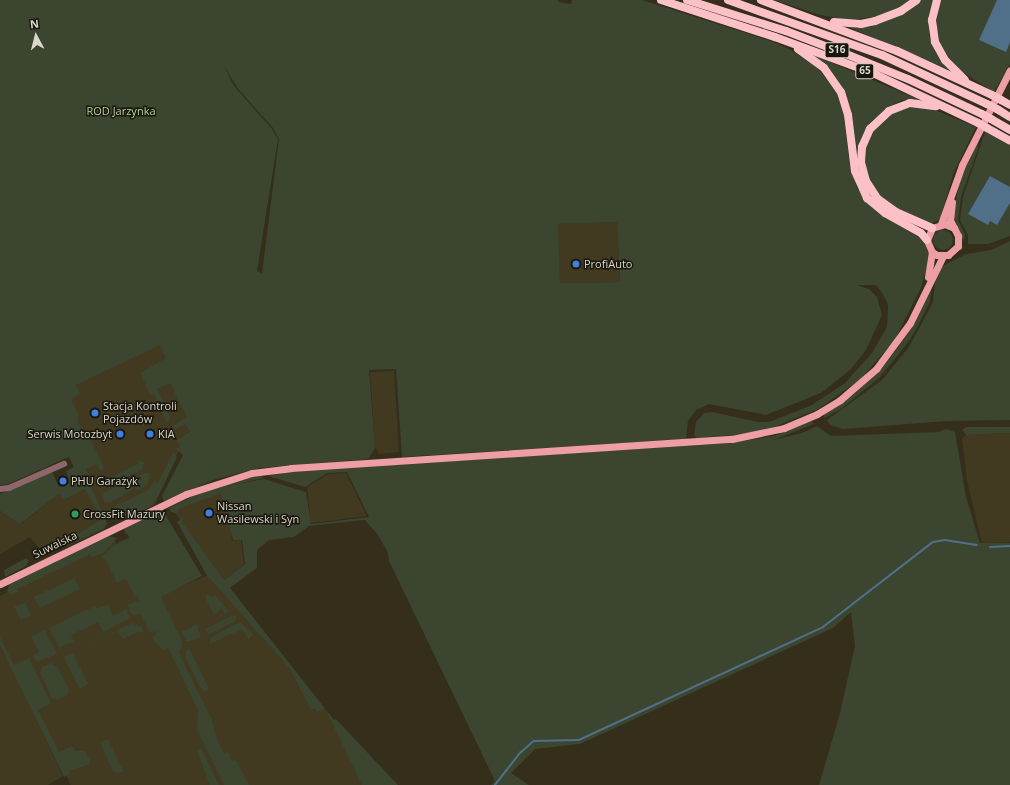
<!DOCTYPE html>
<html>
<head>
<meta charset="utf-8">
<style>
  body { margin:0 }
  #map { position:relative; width:1010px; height:785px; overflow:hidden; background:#342e1b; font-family:"Open Sans",sans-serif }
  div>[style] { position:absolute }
  .built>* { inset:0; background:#413a21 }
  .green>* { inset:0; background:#3b452f }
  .round { border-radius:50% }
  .water>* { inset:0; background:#507089 }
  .stream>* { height:1.5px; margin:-0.75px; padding:0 0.75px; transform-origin:0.75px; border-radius:0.75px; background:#507089 }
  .minor>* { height:5.5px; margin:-2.75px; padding:0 2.75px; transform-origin:2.75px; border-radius:2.75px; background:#8e676b }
  .major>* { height:7px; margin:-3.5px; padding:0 3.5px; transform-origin:3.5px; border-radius:3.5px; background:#ee9ea7 }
  .highway>* { height:8px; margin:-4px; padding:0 4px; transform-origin:4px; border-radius:4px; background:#fcc1c7 }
  .highway-bridge>* { height:8px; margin:-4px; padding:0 4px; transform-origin:4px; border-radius:4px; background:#fcc1c7 }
  .dots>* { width:11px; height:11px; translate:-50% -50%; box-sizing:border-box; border:2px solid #19160e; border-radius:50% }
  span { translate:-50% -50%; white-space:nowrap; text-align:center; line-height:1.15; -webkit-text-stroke:3px #19160e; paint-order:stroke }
  .shield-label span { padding:1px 3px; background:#19160e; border:1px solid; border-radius:3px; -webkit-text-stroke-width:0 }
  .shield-label { font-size:10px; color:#dad7cb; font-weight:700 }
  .park-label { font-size:11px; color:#b8d297 }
  .poi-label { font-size:11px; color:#dad7cb }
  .left { translate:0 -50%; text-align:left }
  .right { translate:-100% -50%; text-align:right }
  .street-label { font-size:11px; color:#dad7cb }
  .north { position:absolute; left:16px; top:16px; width:40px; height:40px; -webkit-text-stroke:3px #19160e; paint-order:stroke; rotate:353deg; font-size:11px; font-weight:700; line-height:16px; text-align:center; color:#dad7cb }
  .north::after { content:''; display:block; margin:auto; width:14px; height:18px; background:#dad7cb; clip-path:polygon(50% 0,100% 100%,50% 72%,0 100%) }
</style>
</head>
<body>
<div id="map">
  <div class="built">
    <div style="clip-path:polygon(617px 222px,620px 282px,559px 283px,558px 224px)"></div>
    <div style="clip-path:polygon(164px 341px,199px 417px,149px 502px,121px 516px,112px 514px,104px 519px,106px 523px,43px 553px,30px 537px,0 554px,0 511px,21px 524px,61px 492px,64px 500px,87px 488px,37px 401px)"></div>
    <div style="clip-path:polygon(394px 371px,399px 452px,379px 454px,375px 447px,370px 372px)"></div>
    <div style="clip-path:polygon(1010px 433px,1010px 542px,982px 543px,967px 481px,962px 438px,966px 435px)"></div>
    <div style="clip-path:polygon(346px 473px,367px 516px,311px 523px,307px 487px,328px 474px)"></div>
    <div style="clip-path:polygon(226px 490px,232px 541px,241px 540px,244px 564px,224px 580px,334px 721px,397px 785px,71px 785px,15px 675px,63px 776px,48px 785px,0 785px,0 596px,115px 540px,195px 703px,146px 602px,217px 571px,173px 510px)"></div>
  </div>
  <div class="green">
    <div style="clip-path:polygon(evenodd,0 0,558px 0,558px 2px,571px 4px,572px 0,642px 0,771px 41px,791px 50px,818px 68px,837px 93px,843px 107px,849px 159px,857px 188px,879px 213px,923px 240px,929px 254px,928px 263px,921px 288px,894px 341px,861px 379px,818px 409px,769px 429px,748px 434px,697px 438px,694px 435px,696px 422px,704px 413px,712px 412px,758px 422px,769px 422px,812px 405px,845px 383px,872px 353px,887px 327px,888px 305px,883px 294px,876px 285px,856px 285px,869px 289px,877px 297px,882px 315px,866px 350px,851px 369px,821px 393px,766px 415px,709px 404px,696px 410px,688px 421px,686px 439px,402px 457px,396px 369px,369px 370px,375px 448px,368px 459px,259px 468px,213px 480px,164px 501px,162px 496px,183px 455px,176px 449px,180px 446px,177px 440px,190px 432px,185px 424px,173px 430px,171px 427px,187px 417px,170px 383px,157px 389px,170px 416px,169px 421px,166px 422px,154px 395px,150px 394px,140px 373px,166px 358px,160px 345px,76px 385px,80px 394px,71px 399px,79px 415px,77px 422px,91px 441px,104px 467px,101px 472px,96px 464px,86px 469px,90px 477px,88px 479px,107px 523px,104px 529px,67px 546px,65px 542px,102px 519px,85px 489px,64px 500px,60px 493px,20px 524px,0 511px,0 494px,52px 472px,59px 487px,70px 483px,66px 471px,74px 467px,69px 457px,8px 484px,0 485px,0 0,224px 66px,239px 90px,273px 128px,279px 139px,262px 273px,257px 271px,278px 139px,272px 129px,234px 86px,224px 66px,0 0,617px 222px,620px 282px,560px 283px,558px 224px,617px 222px)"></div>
    <div style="clip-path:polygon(774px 0,912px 0,888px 15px,850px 20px,820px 15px)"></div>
    <div style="clip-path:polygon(921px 0,934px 0,929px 15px,929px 34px,935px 51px,950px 70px,846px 26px,870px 27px,902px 14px)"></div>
    <div style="clip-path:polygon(941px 0,1010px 0,1010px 64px,994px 92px,959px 70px,941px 48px,936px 24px)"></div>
    <div style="clip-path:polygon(813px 55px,920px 100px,902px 100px,889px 107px,873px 120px,864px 133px,860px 142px,867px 190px,874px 200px,873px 200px,860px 179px,850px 110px)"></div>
    <div style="clip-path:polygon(914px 106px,930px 108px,976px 127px,954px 172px,940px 219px,931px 224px,891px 206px,879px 196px,870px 184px,864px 162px,865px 147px,879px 122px,901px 109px)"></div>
    <div style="clip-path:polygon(985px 132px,1010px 145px,1010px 236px,988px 244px,968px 244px,968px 235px,960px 220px,963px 197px)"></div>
    <div style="clip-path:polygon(979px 138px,978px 149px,961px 197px,958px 220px,965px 234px,964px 242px,953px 215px,960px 179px)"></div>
    <div class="round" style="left:933px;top:230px;width:20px;height:20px"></div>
    <div style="clip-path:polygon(1010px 241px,1010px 420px,947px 421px,843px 429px,830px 425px,827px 420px,882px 380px,909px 347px,933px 302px,935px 283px,941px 267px,966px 254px,991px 250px)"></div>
    <div style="clip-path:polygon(932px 283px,930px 302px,913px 335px,899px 354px,879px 378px,841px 409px,824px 418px,824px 414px,853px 395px,888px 361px,909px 332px)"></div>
    <div style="clip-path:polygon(811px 421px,814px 424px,773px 440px,802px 433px,817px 426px,831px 436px,939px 432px,946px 429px,955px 432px,966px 497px,980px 543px,1010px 543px,1010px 785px,819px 785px,839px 717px,855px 646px,851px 612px,833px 628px,580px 744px,535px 749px,511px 773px,529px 785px,491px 785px,495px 781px,389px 561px,388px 553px,378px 535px,365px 520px,309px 526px,294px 537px,269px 540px,257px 550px,257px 568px,230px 588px,334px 720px,336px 719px,398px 785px,362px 785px,325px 708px,317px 712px,315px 708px,311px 710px,291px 670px,206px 574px,177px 522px,184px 517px,182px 522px,224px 580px,245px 564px,242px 540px,233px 540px,221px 493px,179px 509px,177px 513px,171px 512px,169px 508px,199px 493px,260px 475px,264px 478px,226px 486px,264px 479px,306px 492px,311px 524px,369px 517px,347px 472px,327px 473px,305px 487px,268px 476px,295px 471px,731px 443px,774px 436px)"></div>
    <div style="clip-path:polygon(966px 427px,1010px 427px,1010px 433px,966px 435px,962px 430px)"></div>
    <div style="clip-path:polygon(174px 451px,177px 457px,154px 505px,126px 519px,114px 515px,114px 507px,148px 490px,154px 481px,158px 483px)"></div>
    <div style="clip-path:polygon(137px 460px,144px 462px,143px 469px,112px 484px,112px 480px,101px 489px,102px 481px,138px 464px)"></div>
    <div style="clip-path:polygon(144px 473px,149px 473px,150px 477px,146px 486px,138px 490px,135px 488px,110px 503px,104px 502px,102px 497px,104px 493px)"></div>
    <div style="clip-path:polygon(163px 511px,202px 576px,161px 597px,182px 641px,182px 648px,179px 650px,181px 657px,212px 720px,216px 736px,224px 754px,228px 752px,232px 761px,236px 760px,249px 785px,224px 785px,197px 730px,198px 710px,168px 648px,163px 650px,155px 643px,152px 637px,157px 635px,155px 631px,150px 633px,140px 613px,135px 616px,130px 612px,128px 605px,139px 600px,138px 596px,135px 597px,126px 579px,117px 583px,106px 560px,101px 557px,119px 542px,129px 538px,127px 533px,125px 534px,124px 527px)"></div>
    <div style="clip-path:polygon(108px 536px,117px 538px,103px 553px,92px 557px,90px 554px,17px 589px,18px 592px,12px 595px,7px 592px,9px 584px)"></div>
    <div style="clip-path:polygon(26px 558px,29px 560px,26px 566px,5px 577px,4px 570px)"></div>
    <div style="clip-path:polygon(74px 578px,80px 589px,40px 608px,34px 597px)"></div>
    <div style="clip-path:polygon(208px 594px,212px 598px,215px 595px,229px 611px,225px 614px,222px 608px,214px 615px,205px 597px)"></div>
    <div style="clip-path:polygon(25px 602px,31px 615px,21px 620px,14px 607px)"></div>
    <div style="clip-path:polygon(108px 604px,113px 616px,126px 609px,130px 618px,103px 632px,98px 622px,71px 635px,74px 641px,61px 647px,61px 651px,49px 628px,95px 606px,97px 609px)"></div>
    <div style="clip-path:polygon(233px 615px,236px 616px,236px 621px,209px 634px,201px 625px,205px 629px)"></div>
    <div style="clip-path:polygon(240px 622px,253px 634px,249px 640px,242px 629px,210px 644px,210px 638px)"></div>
    <div style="clip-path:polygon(132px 623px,142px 627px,144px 634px,140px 631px,122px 639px,118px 631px,74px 652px)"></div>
    <div style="clip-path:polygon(197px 624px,201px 638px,187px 642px,181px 632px)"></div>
    <div style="clip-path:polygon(45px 630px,57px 654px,37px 662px,32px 656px,39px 652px,31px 636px)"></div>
    <div style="clip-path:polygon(0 637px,14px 665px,29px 658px,51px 703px,38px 710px,59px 752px,72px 746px,75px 751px,85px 751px,90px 760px,88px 765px,69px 771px,70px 774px,64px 777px,0 645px)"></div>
    <div style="clip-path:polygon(189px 648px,208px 687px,208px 690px,203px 692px,186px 659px,185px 653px)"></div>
    <div style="clip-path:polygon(73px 653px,88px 684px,80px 689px,64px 657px)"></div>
    <div style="clip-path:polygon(51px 663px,57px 666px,69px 690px,67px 695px,57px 700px,52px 698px,40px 673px,42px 667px)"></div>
    <div style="clip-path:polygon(108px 739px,123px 770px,123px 772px,117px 773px,113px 771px,100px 743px)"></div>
    <div style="clip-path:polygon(201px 748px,219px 785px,210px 785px,197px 750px)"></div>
  </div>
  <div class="water">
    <div style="clip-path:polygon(997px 0,1010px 0,1010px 42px,1006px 52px,979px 40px)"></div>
    <div style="clip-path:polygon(990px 176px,1010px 187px,1010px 203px,997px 225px,990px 221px,988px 225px,968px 214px)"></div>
  </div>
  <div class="stream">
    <div style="left:990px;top:547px;width:20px;rotate:-3deg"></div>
    <div style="left:495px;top:785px;width:41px;rotate:-52deg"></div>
    <div style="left:520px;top:753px;width:18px;rotate:-41deg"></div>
    <div style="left:534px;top:741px;width:45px;rotate:-1.3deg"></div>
    <div style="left:579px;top:740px;width:269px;rotate:-24.8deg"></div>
    <div style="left:823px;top:627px;width:139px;rotate:-37.7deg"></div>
    <div style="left:933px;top:542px;width:12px;rotate:-9deg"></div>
    <div style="left:945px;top:540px;width:32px;rotate:9deg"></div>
  </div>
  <div class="minor">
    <div style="left:0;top:489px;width:9px;rotate:-6deg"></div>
    <div style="left:9px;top:488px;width:60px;rotate:-23.6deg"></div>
  </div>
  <div class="major">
    <div style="left:952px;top:202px;width:18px;rotate:96deg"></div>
    <div style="left:950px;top:220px;width:18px;rotate:63deg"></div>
    <div style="left:958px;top:236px;width:10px;rotate:90deg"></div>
    <div style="left:958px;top:246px;width:13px;rotate:138deg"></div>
    <div style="left:948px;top:255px;width:11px;rotate:180deg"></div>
    <div style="left:937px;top:255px;width:6px;rotate:-149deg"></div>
    <div style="left:932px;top:252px;width:13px;rotate:-113deg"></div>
    <div style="left:927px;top:240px;width:13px;rotate:-67deg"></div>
    <div style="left:932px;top:228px;width:14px;rotate:-17deg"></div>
    <div style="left:945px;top:224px;width:10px;rotate:24deg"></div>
    <div style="left:941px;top:224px;width:63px;rotate:-70.4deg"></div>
    <div style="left:962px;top:165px;width:106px;rotate:-63.2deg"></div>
    <div style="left:928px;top:277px;width:25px;rotate:-81deg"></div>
    <div style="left:0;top:584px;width:207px;rotate:-25.8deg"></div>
    <div style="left:186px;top:494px;width:69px;rotate:-17.7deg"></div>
    <div style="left:252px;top:473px;width:39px;rotate:-7deg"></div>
    <div style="left:291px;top:468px;width:442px;rotate:-3.8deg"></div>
    <div style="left:732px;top:439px;width:53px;rotate:-11.9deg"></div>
    <div style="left:784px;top:428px;width:36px;rotate:-23deg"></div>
    <div style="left:817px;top:414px;width:27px;rotate:-31deg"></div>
    <div style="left:840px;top:400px;width:48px;rotate:-40.7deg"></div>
    <div style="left:876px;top:369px;width:57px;rotate:-53.5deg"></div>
    <div style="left:910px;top:323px;width:75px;rotate:-63.8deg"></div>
  </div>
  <div class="highway">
    <div style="left:661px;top:0;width:120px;rotate:18deg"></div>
    <div style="left:775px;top:37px;width:107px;rotate:20.3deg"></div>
    <div style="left:875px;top:74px;width:114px;rotate:25.4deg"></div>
    <div style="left:687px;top:0;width:104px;rotate:17.4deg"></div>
    <div style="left:786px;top:31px;width:64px;rotate:21deg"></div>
    <div style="left:846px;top:54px;width:67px;rotate:22deg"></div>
    <div style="left:908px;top:79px;width:82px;rotate:25.3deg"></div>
    <div style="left:728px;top:0;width:164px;rotate:19.7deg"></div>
    <div style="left:882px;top:55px;width:116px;rotate:25deg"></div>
    <div style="left:761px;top:0;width:145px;rotate:20.6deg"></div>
    <div style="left:897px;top:51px;width:105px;rotate:24.9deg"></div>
    <div style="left:937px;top:0;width:21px;rotate:104deg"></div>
    <div style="left:932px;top:20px;width:22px;rotate:82deg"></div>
    <div style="left:935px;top:42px;width:21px;rotate:61deg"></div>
    <div style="left:945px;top:60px;width:28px;rotate:45deg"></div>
    <div style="left:834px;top:22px;width:27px;rotate:4deg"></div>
    <div style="left:861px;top:24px;width:14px;rotate:-12deg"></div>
    <div style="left:875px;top:21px;width:28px;rotate:-21deg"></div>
    <div style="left:901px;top:11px;width:19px;rotate:-35deg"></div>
    <div style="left:798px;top:49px;width:32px;rotate:36deg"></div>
    <div style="left:824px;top:68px;width:29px;rotate:55deg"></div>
    <div style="left:841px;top:92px;width:24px;rotate:73deg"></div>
    <div style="left:848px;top:115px;width:56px;rotate:82.9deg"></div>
    <div style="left:855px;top:171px;width:30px;rotate:66deg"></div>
    <div style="left:867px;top:198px;width:23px;rotate:40deg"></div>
    <div style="left:885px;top:213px;width:41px;rotate:29.1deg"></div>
    <div style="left:921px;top:233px;width:9px;rotate:49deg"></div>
    <div style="left:1001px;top:100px;width:10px;rotate:29deg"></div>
    <div style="left:997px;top:109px;width:15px;rotate:32deg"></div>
    <div style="left:991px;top:119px;width:22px;rotate:30deg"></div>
    <div style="left:987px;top:128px;width:26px;rotate:29deg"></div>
    <div style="left:932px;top:228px;width:39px;rotate:-156deg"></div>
    <div style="left:896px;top:212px;width:24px;rotate:-144deg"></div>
    <div style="left:877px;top:198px;width:20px;rotate:-123deg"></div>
    <div style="left:866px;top:181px;width:20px;rotate:-105deg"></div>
    <div style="left:861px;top:162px;width:15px;rotate:-86deg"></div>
    <div style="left:862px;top:147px;width:20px;rotate:-66deg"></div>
    <div style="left:870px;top:129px;width:26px;rotate:-43deg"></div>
    <div style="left:889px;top:111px;width:22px;rotate:-21deg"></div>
    <div style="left:910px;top:103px;width:26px;rotate:7deg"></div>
  </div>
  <div class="highway-bridge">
    <div style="left:992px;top:95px;width:10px;rotate:29deg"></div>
    <div style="left:987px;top:104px;width:11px;rotate:27deg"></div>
    <div style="left:982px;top:114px;width:10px;rotate:29deg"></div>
    <div style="left:978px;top:123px;width:10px;rotate:29deg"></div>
  </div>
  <div class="dots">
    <div style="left:576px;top:264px;background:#3f7fe0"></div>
    <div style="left:95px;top:413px;background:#3f7fe0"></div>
    <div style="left:120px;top:434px;background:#3f7fe0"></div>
    <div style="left:150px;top:434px;background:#3f7fe0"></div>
    <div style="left:63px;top:481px;background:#3f7fe0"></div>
    <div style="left:209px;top:513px;background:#3f7fe0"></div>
    <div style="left:75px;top:514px;background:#2e9e5b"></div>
  </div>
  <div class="shield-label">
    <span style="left:837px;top:50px">S16</span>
    <span style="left:865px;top:71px">65</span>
  </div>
  <div class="park-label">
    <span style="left:121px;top:111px">ROD Jarzynka</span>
  </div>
  <div class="poi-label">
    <span class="left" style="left:584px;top:264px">ProfiAuto</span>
    <span class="left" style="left:103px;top:413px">Stacja Kontroli<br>Pojazdów</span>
    <span class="right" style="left:112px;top:434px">Serwis Motozbyt</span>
    <span class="left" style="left:158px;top:434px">KIA</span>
    <span class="left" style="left:71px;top:481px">PHU Garażyk</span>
    <span class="left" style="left:217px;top:513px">Nissan<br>Wasilewski i Syn</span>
    <span class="left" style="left:83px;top:514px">CrossFit Mazury</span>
  </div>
  <div class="street-label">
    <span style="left:55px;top:545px;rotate:-26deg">Suwalska</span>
  </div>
  <div class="north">N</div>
</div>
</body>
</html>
